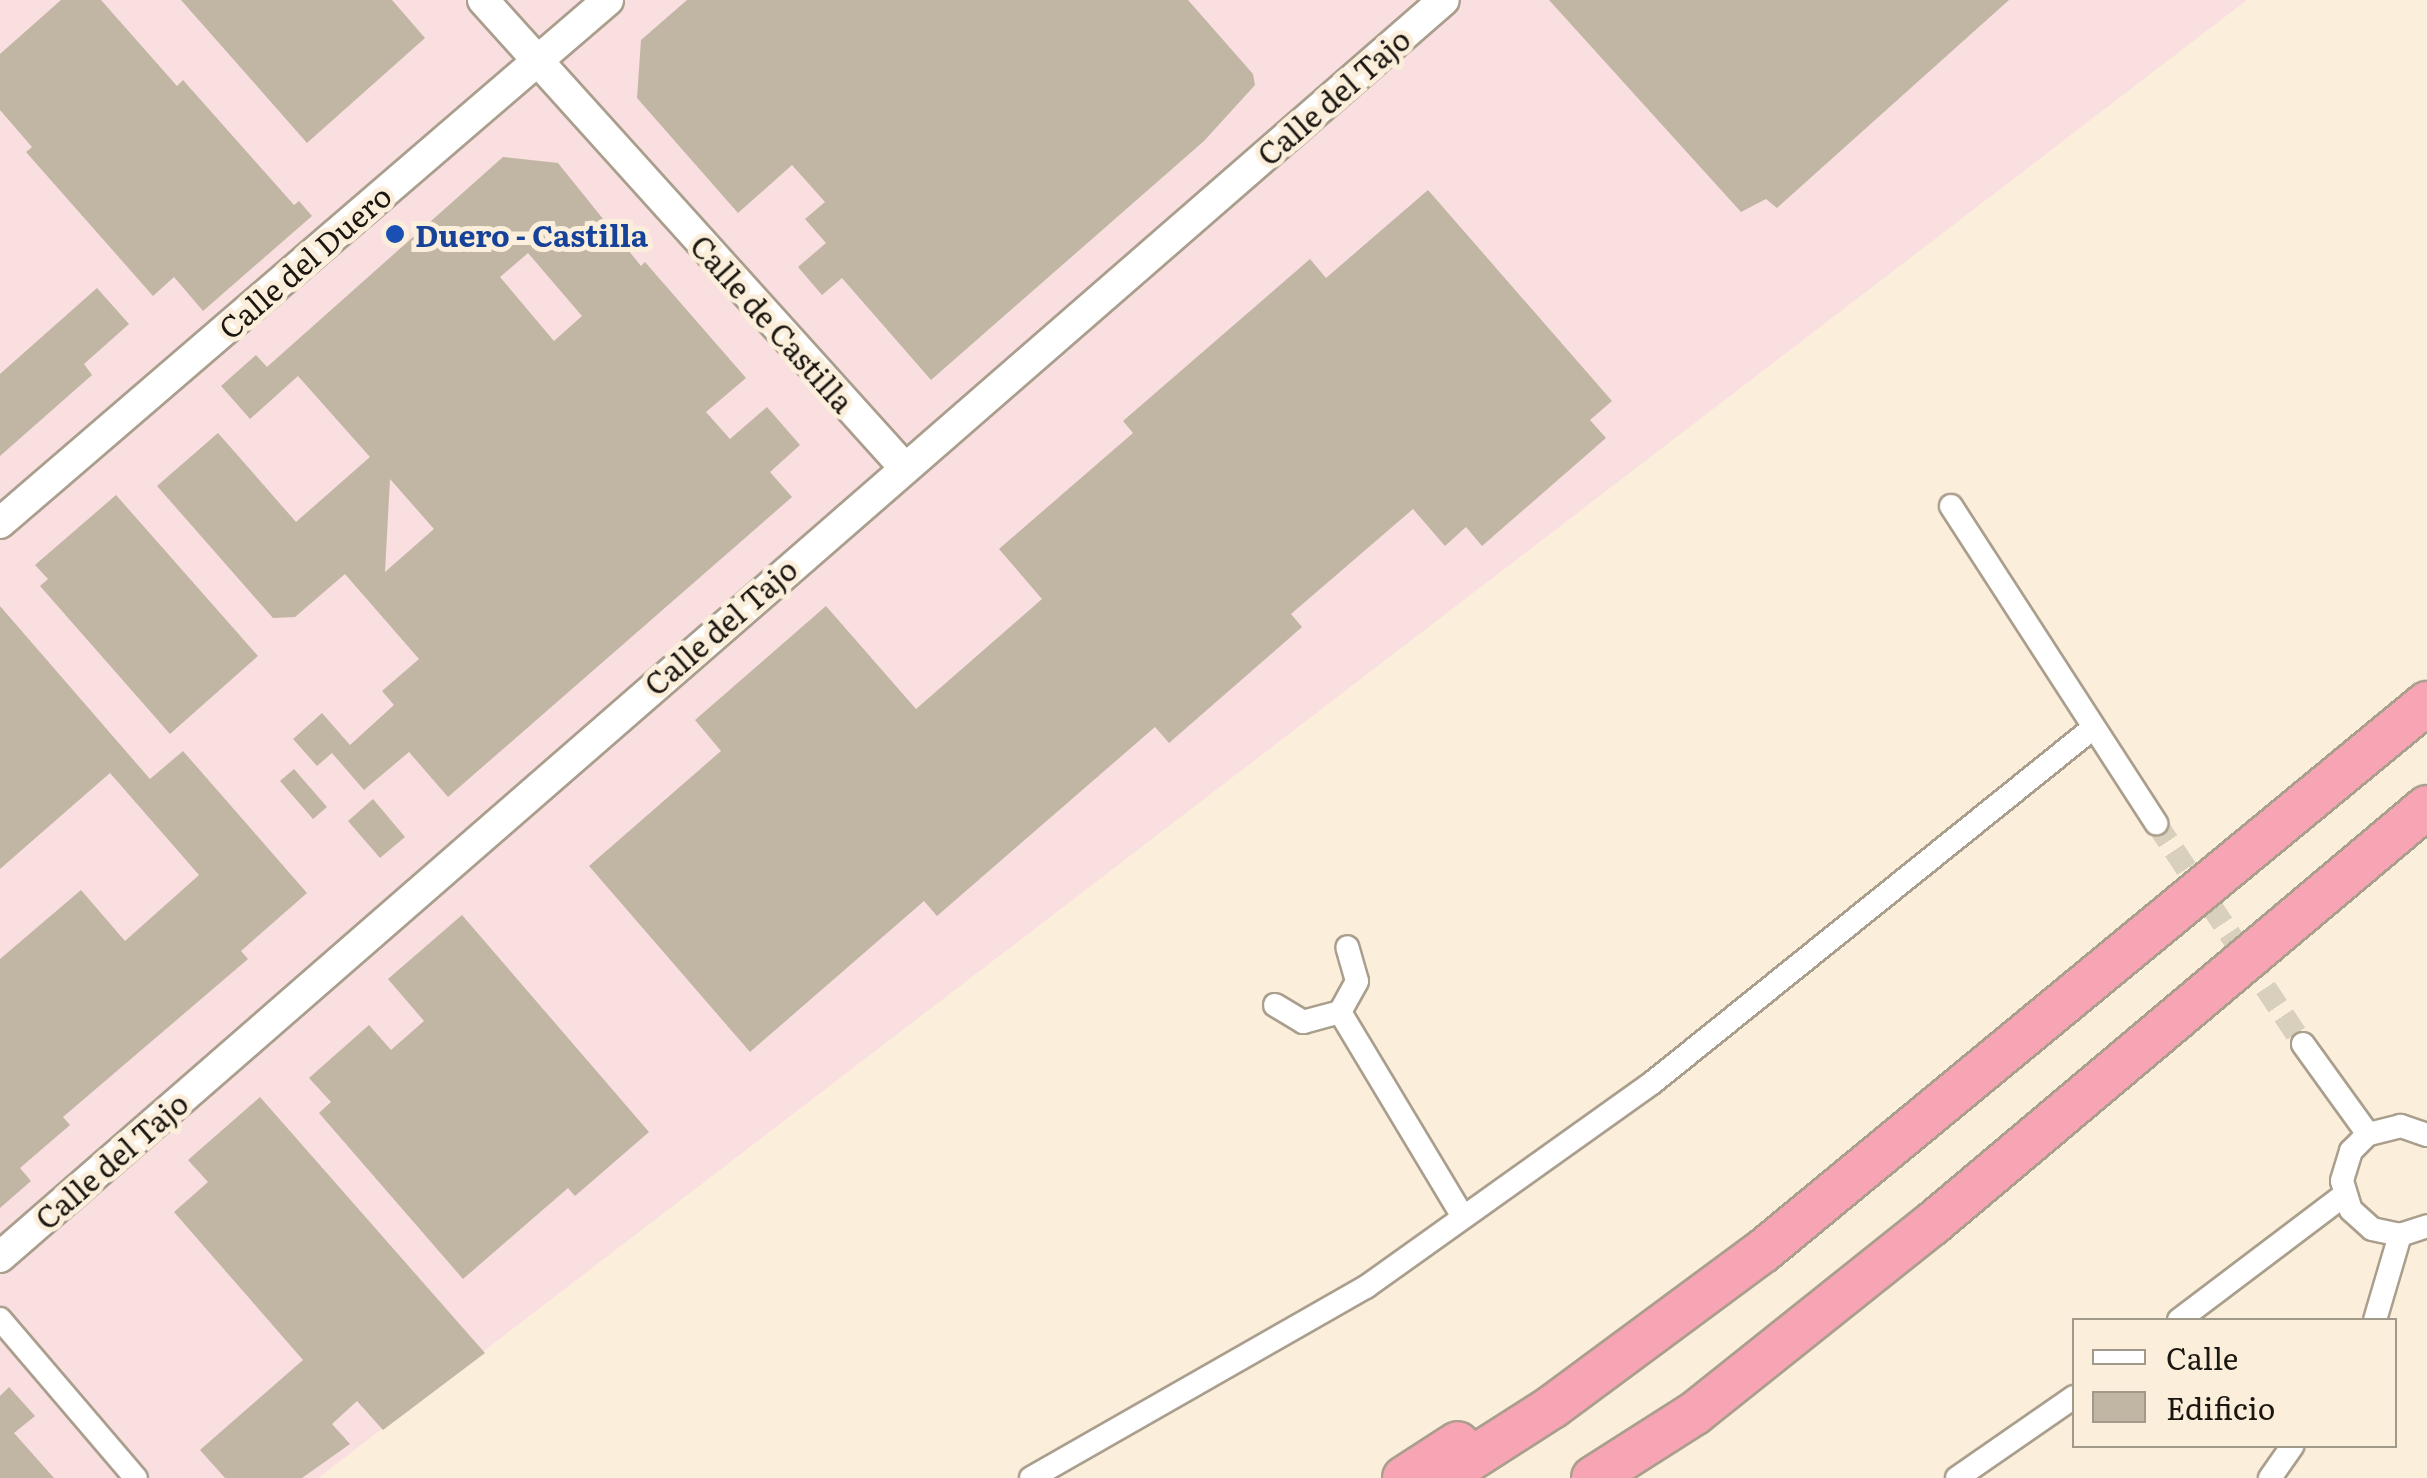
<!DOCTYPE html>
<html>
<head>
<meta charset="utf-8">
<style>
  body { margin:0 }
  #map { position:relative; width:2427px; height:1478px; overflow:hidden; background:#fbefdc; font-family:Literata,serif }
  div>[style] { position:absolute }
  .industrial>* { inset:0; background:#fadfe1 }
  .building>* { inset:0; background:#c1b5a3 }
  .minor-tunnel>* { height:22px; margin-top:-11px; transform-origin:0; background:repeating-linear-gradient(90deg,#d9cfbd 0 22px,transparent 0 33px) }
  .roads { filter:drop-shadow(2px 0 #aa9e8d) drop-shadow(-2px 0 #aa9e8d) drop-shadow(0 2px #aa9e8d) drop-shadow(0 -2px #aa9e8d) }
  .minor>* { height:22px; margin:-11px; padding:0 11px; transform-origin:11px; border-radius:11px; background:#fff }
  .tertiary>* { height:30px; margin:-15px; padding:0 15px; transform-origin:15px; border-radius:15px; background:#fff }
  .motorway>* { height:42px; margin:-21px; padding:0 21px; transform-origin:21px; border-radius:21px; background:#f7a4b4 }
  .dots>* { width:28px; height:28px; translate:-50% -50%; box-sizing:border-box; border:5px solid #fbefdc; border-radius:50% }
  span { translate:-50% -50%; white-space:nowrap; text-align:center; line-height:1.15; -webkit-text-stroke:10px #fbefdc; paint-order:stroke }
  .street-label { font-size:30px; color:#1b1710 }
  .transit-label { font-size:30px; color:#164399; font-weight:700 }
  .left { translate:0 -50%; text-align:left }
  .legend { position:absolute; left:2072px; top:1318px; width:325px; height:130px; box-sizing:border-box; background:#fbefdc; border:2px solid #a1998a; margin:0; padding:12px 18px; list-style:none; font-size:30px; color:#1b1710 }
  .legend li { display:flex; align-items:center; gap:20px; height:50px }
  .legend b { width:50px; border:2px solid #a1998a }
</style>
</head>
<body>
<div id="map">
  <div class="industrial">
    <div style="clip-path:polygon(0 0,2247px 0,318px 1478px,0 1478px)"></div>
  </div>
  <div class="building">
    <div style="clip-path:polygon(61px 0,101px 0,177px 86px,183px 80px,294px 205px,299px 201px,312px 216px,203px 311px,174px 277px,153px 296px,26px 152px,32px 147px,0 110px,0 54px)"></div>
    <div style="clip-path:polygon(181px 0,392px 0,425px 38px,307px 143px)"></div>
    <div style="clip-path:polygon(687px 0,1188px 0,1253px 74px,1255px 85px,1204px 141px,931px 380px,842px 278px,822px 295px,798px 267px,826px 243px,805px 219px,825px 202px,792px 165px,738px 213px,637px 98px,641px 40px)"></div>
    <div style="clip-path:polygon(1549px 0,2009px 0,1777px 208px,1766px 199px,1741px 212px)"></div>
    <div style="clip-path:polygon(evenodd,503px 157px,558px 163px,641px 266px,645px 262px,746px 378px,706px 412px,730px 439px,767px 407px,800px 445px,770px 472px,792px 497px,448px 797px,409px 752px,364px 790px,332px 753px,317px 766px,293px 739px,322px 713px,350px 745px,394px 705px,382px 691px,419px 659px,345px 574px,295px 617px,273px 618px,157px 486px,218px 433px,296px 522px,370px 457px,298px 376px,250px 419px,221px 386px,256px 355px,267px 367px,503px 157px,528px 253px,582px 316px,554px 341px,500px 277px,528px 253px,503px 157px,390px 479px,434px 529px,385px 572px,390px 479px)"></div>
    <div style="clip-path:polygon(1428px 190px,1612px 401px,1590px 420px,1606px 438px,1482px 546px,1466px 527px,1445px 546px,1413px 509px,1291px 614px,1302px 627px,1169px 743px,1155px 727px,937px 916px,924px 901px,750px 1052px,589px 866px,721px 751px,695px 720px,826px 606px,916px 709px,1042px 599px,999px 549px,1133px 433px,1123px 421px,1310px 259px,1326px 278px)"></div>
    <div style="clip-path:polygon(97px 288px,129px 324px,84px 364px,92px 375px,0 456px,0 374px)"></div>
    <div style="clip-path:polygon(116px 495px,258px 656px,170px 734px,40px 586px,48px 579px,35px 565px)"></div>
    <div style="clip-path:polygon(0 606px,150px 779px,183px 751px,307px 893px,241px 951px,248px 959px,63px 1117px,70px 1125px,20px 1168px,31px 1181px,0 1208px,0 959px,81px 890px,125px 941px,199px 875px,110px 773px,0 869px)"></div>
    <div style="clip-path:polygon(294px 769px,327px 807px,313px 819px,280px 781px)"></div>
    <div style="clip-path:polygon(373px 799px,405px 837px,380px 858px,348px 821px)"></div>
    <div style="clip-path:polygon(462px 915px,649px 1132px,575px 1196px,568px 1188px,463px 1279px,319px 1113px,331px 1102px,309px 1078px,369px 1025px,391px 1050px,424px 1021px,388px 979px)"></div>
    <div style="clip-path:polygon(260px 1097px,485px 1353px,383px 1430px,357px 1401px,332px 1424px,350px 1444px,302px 1478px,225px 1478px,200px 1450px,303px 1360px,174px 1212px,208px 1182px,188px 1160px)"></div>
    <div style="clip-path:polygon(9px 1387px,35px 1416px,14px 1433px,54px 1478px,0 1478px,0 1396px)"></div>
  </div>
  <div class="minor-tunnel">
    <div style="left:2156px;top:823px;width:265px;rotate:56.4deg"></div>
  </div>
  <div class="roads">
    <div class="minor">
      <div style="left:1951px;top:506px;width:378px;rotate:57.1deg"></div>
      <div style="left:1275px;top:1005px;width:33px;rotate:31deg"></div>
      <div style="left:1303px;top:1022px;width:38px;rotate:-15deg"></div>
      <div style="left:1340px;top:1012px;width:35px;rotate:-61deg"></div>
      <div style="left:1357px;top:981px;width:35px;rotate:-106deg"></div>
      <div style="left:1340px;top:1012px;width:239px;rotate:59deg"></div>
      <div style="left:2303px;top:1044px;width:111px;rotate:54.2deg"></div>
      <div style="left:2427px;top:1135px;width:28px;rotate:-161deg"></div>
      <div style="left:2401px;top:1126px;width:34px;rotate:166deg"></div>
      <div style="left:2368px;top:1134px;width:24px;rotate:135deg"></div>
      <div style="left:2351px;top:1151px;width:31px;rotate:107deg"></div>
      <div style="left:2342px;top:1181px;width:30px;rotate:73deg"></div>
      <div style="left:2351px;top:1210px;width:28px;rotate:42deg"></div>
      <div style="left:2372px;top:1229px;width:29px;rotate:12deg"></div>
      <div style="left:2400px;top:1235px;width:28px;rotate:-18deg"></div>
      <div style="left:0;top:1319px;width:209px;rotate:49.5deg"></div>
      <div style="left:2179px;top:1320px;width:207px;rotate:-37.1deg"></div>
      <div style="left:2375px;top:1320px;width:89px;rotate:-73.6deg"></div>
      <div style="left:1031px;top:1478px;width:386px;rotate:-29.7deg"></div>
      <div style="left:1366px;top:1287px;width:351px;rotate:-35.5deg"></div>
      <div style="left:1652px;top:1083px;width:566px;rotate:-38.83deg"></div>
      <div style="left:1957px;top:1478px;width:142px;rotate:-34.7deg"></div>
      <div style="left:2270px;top:1478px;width:39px;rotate:-55deg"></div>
    </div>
    <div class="tertiary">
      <div style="left:483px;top:0;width:627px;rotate:47.97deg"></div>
      <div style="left:0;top:523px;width:802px;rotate:-40.7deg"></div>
      <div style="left:0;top:1257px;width:1914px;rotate:-41.04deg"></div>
    </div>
    <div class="motorway">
      <div style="left:1404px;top:1478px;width:64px;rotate:-32.9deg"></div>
      <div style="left:1441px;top:1478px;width:132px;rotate:-32.6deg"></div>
      <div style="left:1552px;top:1407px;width:262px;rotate:-36.5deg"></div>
      <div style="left:1763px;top:1251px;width:861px;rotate:-39.53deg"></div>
      <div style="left:1593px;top:1478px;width:121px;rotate:-32.5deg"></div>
      <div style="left:1695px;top:1413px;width:303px;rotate:-38.6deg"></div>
      <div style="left:1932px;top:1224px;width:647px;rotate:-40.11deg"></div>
    </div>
  </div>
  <div class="dots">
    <div style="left:395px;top:234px;background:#1a4fb4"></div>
  </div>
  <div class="street-label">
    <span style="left:1333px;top:96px;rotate:-41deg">Calle del Tajo</span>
    <span style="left:304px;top:261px;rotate:-41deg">Calle del Duero</span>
    <span style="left:773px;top:323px;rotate:48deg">Calle de Castilla</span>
    <span style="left:720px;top:626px;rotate:-41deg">Calle del Tajo</span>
    <span style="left:111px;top:1160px;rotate:-41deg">Calle del Tajo</span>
  </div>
  <div class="transit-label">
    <span class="left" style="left:415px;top:234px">Duero - Castilla</span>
  </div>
  <ul class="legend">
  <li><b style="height:12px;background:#fff"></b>Calle</li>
  <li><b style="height:28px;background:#c1b5a3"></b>Edificio</li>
  </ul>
</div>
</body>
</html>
